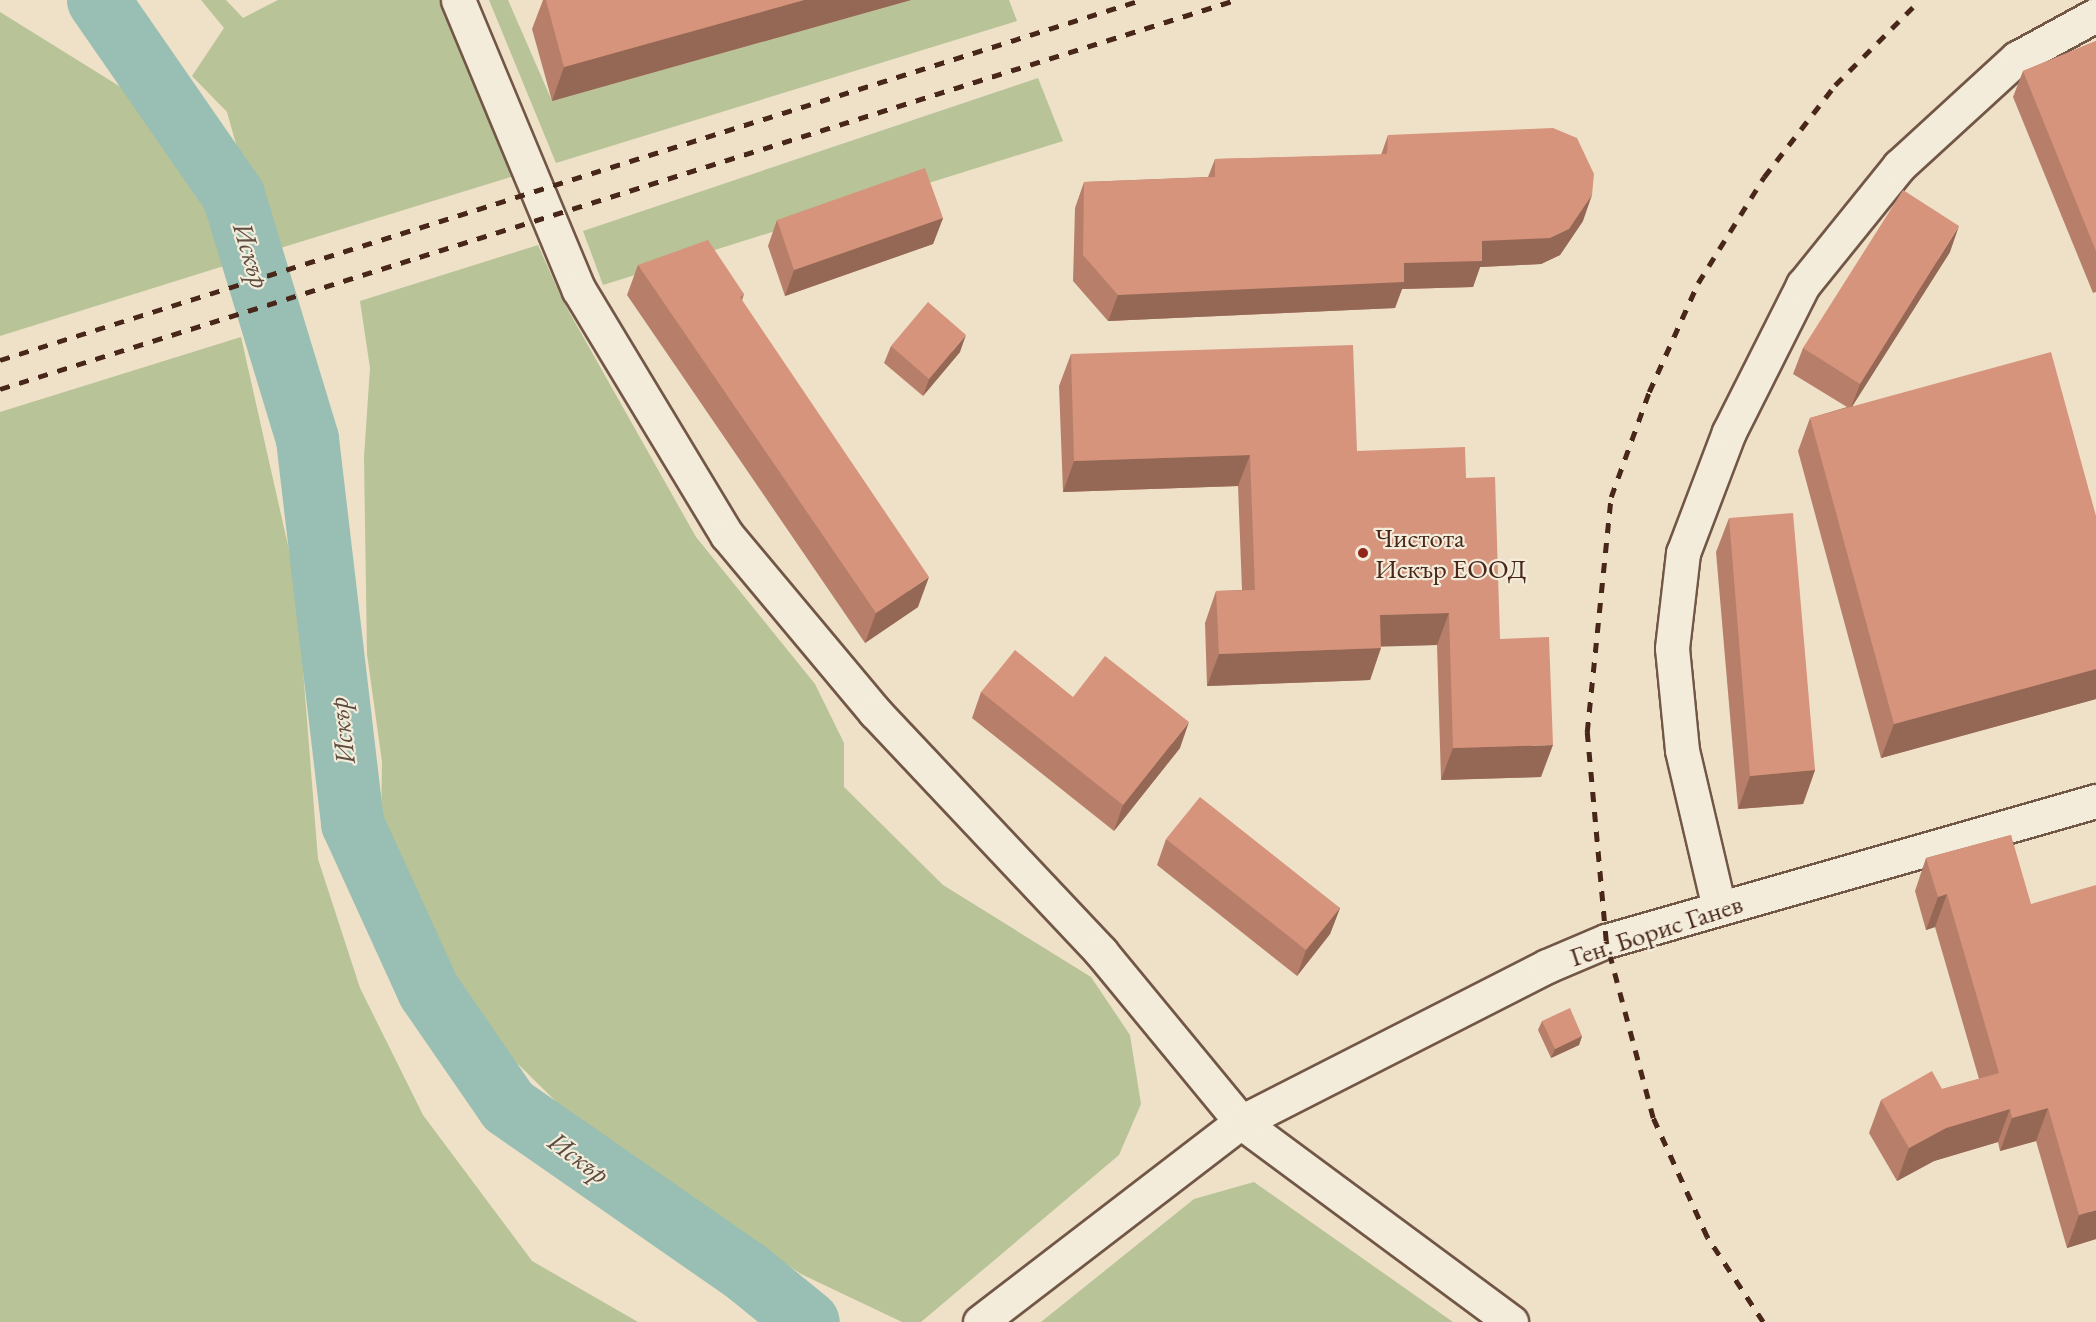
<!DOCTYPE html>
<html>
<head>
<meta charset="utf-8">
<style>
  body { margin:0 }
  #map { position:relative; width:2096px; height:1322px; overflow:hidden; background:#eee1c8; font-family:"EB Garamond",serif }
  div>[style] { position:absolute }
  .green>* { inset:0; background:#b8c397 }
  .river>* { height:63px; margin:-31.5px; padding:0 31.5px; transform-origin:31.5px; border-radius:31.5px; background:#99beb3 }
  .roads { filter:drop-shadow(2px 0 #725646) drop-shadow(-2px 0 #725646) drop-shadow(0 2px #725646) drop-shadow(0 -2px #725646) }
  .street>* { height:33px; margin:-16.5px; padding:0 16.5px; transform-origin:16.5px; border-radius:16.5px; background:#f4ecdb }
  .secondary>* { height:33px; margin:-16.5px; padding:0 16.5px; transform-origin:16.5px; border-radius:16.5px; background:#f4ecdb }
  .rail>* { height:4.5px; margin-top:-2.25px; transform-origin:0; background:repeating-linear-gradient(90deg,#48271a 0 10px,transparent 0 20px) }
  .wall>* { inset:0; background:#b77f6a }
  .shaded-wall>* { inset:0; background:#956856 }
  .building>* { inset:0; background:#d5947b }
  .dots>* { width:16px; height:16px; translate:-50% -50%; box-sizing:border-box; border:3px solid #f4ecdb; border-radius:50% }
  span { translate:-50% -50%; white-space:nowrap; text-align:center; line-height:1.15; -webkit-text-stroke:4.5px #f4ecdb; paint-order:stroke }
  .poi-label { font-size:27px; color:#48271a }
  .left { translate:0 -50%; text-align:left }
  .street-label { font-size:27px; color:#48271a }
  .water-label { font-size:28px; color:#5c4d40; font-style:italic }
</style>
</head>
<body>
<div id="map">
  <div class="green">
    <div style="clip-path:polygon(201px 0,226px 0,243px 18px,278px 0,443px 0,517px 175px,274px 250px,258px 222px,227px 112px,192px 76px,224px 28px)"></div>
    <div style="clip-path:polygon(489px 0,508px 0,552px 101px,911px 0,1009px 0,1017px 21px,556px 163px)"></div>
    <div style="clip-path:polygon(0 12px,140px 99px,184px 153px,227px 265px,0 336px)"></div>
    <div style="clip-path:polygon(1038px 78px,1063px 141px,603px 285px,583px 231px)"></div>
    <div style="clip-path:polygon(538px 245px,563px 301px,696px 537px,815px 684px,844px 743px,844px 787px,943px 885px,1091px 977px,1130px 1035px,1141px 1104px,1119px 1155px,921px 1322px,902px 1322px,801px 1274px,587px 1132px,465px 1012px,381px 822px,382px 762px,367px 654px,364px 457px,370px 368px,360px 301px)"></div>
    <div style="clip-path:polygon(241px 337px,296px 581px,318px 859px,360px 988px,423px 1115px,532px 1261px,638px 1322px,0 1322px,0 412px)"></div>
    <div style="clip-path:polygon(1254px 1182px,1453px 1322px,1041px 1322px,1194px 1199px)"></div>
  </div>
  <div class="river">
    <div style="left:98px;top:0;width:237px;rotate:55.3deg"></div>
    <div style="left:233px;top:195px;width:255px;rotate:73.1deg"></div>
    <div style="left:307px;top:439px;width:387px;rotate:83.3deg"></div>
    <div style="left:352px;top:823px;width:183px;rotate:65.5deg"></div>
    <div style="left:428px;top:990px;width:141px;rotate:55.4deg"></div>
    <div style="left:508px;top:1106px;width:292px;rotate:34.8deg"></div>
    <div style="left:748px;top:1273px;width:77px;rotate:39.2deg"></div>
  </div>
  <div class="roads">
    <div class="street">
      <div style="left:1719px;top:908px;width:162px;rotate:-103.2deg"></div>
      <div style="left:1682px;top:750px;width:102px;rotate:-95.6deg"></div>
      <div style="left:1672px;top:648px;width:96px;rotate:-83.4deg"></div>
      <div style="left:1683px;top:553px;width:129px;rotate:-69.2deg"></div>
      <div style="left:1729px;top:432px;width:165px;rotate:-63.3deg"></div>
      <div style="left:1803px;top:285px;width:153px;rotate:-51.1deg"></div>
      <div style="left:1899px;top:166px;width:160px;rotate:-42.5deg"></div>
      <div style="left:2017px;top:58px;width:90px;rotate:-28.6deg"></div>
      <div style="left:1241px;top:1122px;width:336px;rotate:36.5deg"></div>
    </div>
    <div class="secondary">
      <div style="left:458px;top:0;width:314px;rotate:67.4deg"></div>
      <div style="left:579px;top:290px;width:286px;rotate:58.9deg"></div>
      <div style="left:727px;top:535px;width:231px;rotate:50.1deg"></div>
      <div style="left:875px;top:712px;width:330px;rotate:46.7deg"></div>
      <div style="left:1101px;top:952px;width:220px;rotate:50.5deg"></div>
      <div style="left:980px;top:1322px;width:329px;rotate:-37.5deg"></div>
      <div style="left:1241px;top:1122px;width:343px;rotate:-27deg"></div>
      <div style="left:1547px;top:966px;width:64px;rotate:-23deg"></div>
      <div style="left:1606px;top:941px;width:510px;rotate:-15.95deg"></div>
    </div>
  </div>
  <div class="rail">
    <div style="left:0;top:360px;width:1196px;rotate:-17.51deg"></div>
    <div style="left:0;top:389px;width:1295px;rotate:-17.48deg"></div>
    <div style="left:1763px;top:1322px;width:102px;rotate:-123.4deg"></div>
    <div style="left:1707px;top:1237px;width:131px;rotate:-114.4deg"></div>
    <div style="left:1653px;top:1118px;width:183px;rotate:-104.9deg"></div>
    <div style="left:1606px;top:941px;width:210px;rotate:-95.2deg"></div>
    <div style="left:1587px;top:732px;width:236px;rotate:-84.2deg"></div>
    <div style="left:1611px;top:497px;width:112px;rotate:-70.1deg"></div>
    <div style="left:1649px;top:392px;width:120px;rotate:-65.8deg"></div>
    <div style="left:1698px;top:283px;width:125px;rotate:-58.1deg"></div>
    <div style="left:1764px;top:177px;width:116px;rotate:-52.3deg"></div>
    <div style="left:1835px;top:85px;width:120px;rotate:-45deg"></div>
  </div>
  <div class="wall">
    <div style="clip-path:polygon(543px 0,911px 0,552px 101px,532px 29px)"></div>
    <div style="clip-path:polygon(2096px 41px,2096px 292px,2093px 293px,2013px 97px,2023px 71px)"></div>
    <div style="clip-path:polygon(1388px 135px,1583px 221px,1560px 255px,1541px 264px,1480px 267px,1473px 287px,1402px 289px,1395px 308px,1108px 321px,1073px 281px,1075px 208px,1084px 182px,1208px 177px,1215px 159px,1381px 155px)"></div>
    <div style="clip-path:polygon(943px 218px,933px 244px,785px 296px,768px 246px,777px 220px)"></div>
    <div style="clip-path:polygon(1950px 252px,1852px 406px,2096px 516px,2096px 699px,1881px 758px,1798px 451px,1810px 418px,1847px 407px,1793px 374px,1803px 348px)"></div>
    <div style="clip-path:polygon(638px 265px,744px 294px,742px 301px,918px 607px,865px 643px,627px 295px)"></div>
    <div style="clip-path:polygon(891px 346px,960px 352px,923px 396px,884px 363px)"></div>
    <div style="clip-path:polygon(1071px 354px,1357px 451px,1466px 478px,1500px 639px,1541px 777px,1441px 780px,1437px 645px,1381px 646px,1370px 680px,1207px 686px,1205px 623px,1216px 591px,1242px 590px,1238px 486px,1063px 492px,1059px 386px)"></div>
    <div style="clip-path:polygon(1729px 518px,1815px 770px,1803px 804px,1738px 809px,1716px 552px)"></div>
    <div style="clip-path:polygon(981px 692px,1073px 697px,1180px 748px,1114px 831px,972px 718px)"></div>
    <div style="clip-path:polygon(2011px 835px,2096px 1239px,2067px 1248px,2036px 1141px,2000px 1151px,1998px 1142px,1934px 1161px,1897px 1181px,1869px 1133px,1881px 1100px,1942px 1089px,1979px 1079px,1935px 927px,1926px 930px,1915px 891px,1926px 858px)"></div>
    <div style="clip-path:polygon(1166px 839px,1340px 908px,1330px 934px,1297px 976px,1157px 865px)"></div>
    <div style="clip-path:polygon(1542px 1021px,1582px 1036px,1579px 1045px,1551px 1058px,1538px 1030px)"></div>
  </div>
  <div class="shaded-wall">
    <div style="clip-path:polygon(804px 0,911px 0,552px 101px,564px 67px)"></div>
    <div style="clip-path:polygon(1592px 195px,1583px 221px,1560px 255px,1541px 264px,1480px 267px,1473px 287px,1402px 289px,1395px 308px,1108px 321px,1118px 295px,1404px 263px,1482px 241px)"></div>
    <div style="clip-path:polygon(943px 218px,933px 244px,785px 296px,794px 270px)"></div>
    <div style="clip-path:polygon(1959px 226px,1950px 252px,1850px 410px,1860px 384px)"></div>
    <div style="clip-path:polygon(966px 335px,960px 352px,923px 396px,929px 379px)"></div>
    <div style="clip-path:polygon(1250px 455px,1238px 486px,1063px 492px,1074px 461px)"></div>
    <div style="clip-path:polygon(929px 577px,918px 607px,865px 643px,876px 613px)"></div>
    <div style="clip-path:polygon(1449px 613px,1437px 645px,1368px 647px,1380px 615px)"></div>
    <div style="clip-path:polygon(1381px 648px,1370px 680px,1207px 686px,1219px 654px)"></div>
    <div style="clip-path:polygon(2096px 669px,2096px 699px,1881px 758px,1894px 724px)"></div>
    <div style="clip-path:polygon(1189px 722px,1180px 748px,1114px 831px,1123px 805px)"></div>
    <div style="clip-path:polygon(1553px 745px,1541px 777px,1441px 780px,1453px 748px)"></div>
    <div style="clip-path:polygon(1815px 770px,1803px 804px,1738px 809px,1750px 776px)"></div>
    <div style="clip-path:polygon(1947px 894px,1935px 927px,1926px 930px,1938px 897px)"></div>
    <div style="clip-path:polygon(1340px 908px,1330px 934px,1297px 976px,1306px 950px)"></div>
    <div style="clip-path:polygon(1582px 1036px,1579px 1045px,1551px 1058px,1555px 1049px)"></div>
    <div style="clip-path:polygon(2048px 1108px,2036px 1141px,2000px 1151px,2012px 1118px)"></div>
    <div style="clip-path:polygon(2010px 1109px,1998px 1142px,1934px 1161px,1897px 1181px,1909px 1148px,1946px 1128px)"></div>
    <div style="clip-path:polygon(2096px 1210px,2096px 1239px,2067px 1248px,2079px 1215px)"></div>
  </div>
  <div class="building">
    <div style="clip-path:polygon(546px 0,804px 0,564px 67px)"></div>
    <div style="clip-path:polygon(2096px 41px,2096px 251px,2023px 71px)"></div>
    <div style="clip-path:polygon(1553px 128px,1577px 138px,1594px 174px,1592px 195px,1569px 229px,1550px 238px,1482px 241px,1482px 261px,1404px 263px,1404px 282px,1118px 295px,1083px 255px,1084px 182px,1215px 177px,1215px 159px,1387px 154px,1388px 135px)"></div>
    <div style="clip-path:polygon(925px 168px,943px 218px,794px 270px,777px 220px)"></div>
    <div style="clip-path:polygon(1903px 190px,1959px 226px,1860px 384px,1803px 348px)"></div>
    <div style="clip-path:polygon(708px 240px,744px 294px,740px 297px,929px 577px,876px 613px,638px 265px)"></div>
    <div style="clip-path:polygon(928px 302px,966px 335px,929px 379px,891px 346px)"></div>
    <div style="clip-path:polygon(1353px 345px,1357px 451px,1465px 447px,1466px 478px,1495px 477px,1500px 639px,1549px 637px,1553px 745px,1453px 748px,1449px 613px,1380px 615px,1381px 648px,1219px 654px,1216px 591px,1255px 590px,1250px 455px,1074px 461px,1071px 354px)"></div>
    <div style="clip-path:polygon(2051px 352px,2096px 516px,2096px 669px,1894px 724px,1810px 418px)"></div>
    <div style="clip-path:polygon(1793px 513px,1815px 770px,1750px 776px,1729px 518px)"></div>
    <div style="clip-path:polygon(1015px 650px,1073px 697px,1105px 656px,1189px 722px,1123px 805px,981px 692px)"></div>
    <div style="clip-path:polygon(1200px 797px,1340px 908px,1306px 950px,1166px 839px)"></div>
    <div style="clip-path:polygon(2011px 835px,2031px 904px,2096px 885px,2096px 1210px,2079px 1215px,2048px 1108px,2012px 1118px,2010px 1109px,1946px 1128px,1909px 1148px,1881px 1100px,1932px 1071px,1942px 1089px,1999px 1073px,1947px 894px,1938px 897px,1926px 858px)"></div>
    <div style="clip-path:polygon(1570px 1008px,1582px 1036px,1555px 1049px,1542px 1021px)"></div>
  </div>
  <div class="dots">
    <div style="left:1363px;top:553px;background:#8f2418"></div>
  </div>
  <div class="poi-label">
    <span class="left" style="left:1375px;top:553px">Чистота<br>Искър ЕООД</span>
  </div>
  <div class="street-label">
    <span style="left:1656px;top:930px;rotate:-18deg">Ген. Борис Ганев</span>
  </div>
  <div class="water-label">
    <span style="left:252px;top:255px;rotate:73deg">Искър</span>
    <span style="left:341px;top:731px;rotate:-97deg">Искър</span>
    <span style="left:579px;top:1157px;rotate:36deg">Искър</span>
  </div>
</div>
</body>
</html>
